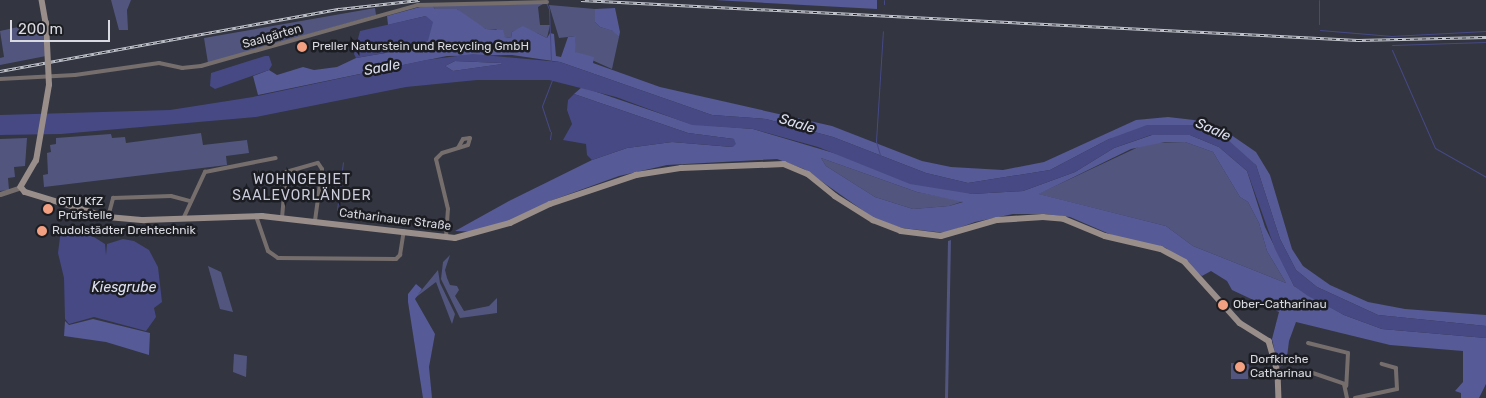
<!DOCTYPE html>
<html>
<head>
<meta charset="utf-8">
<style>
  body { margin:0 }
  #map { position:relative; width:1486px; height:398px; overflow:hidden; background:#333541; font-family:Rubik,sans-serif }
  div>[style] { position:absolute }
  .green>* { inset:0; background:#52567f }
  .forest>* { inset:0; background:#565a96 }
  .water>* { inset:0; background:#464984 }
  .stream>* { height:1px; margin:-0.5px; padding:0 0.5px; transform-origin:0.5px; border-radius:0.5px; background:#464984 }
  .minor>* { height:4px; margin:-2px; padding:0 2px; transform-origin:2px; border-radius:2px; background:#756e6c }
  .tertiary>* { height:5px; margin:-2.5px; padding:0 2.5px; transform-origin:2.5px; border-radius:2.5px; background:#756e6c }
  .secondary>* { height:5.5px; margin:-2.75px; padding:0 2.75px; transform-origin:2.75px; border-radius:2.75px; background:#998e8a }
  .rail>* { height:3px; margin-top:-1.5px; transform-origin:0; background:repeating-linear-gradient(90deg,#1c1d22 0 4px,#c5c7cf 0 8px); box-sizing:border-box; border-block:1px solid #c5c7cf }
  .secondary-bridge>* { height:5.5px; margin:-2.75px; padding:0 2.75px; transform-origin:2.75px; border-radius:2.75px; background:#998e8a }
  .dots>* { width:14px; height:14px; translate:-50% -50%; box-sizing:border-box; border:2px solid #1c1d22; border-radius:50% }
  span { translate:-50% -50%; white-space:nowrap; text-align:center; line-height:1.15; -webkit-text-stroke:5px #1c1d22; paint-order:stroke }
  .street-label { font-size:12px; color:#d8d9e1 }
  .poi-label { font-size:12px; color:#d8d9e1 }
  .left { translate:0 -50%; text-align:left }
  .water-label { font-size:14px; color:#dde0f2; font-style:italic }
  .neighbourhood-label { font-size:14px; color:#caccdc; letter-spacing:1px }
  .scale { position:absolute; left:10px; top:20px; width:100px; height:22px; box-sizing:border-box; border:2px solid #d8d9e1; border-top:0; padding-left:6px; font-size:15px; line-height:18px; white-space:nowrap; color:#d8d9e1; -webkit-text-stroke:4px #1c1d22; paint-order:stroke }
</style>
</head>
<body>
<div id="map">
  <div class="green">
    <div style="clip-path:polygon(111px 0,131px 0,127px 10px,128px 30px,119px 30px)"></div>
    <div style="clip-path:polygon(525px 4px,543px 4px,538px 7px,540px 25px,550px 25px,547px 38px,537px 33px,517px 30px,512px 32px,511px 38px,505px 37px,496px 29px,486px 29px,469px 20px,457px 9px,435px 9px,433px 6px)"></div>
    <div style="clip-path:polygon(549px 5px,595px 9px,595px 22px,600px 27px,614px 31px,619px 37px,612px 69px,574px 52px,576px 36px,559px 38px)"></div>
    <div style="clip-path:polygon(375px 8px,376px 15px,208px 63px,204px 38px)"></div>
    <div style="clip-path:polygon(41px 22px,46px 56px,0 65px,0 58px,4px 57px,0 31px)"></div>
    <div style="clip-path:polygon(201px 133px,203px 145px,247px 140px,249px 153px,226px 156px,227px 165px,44px 187px,43px 175px,48px 174px,47px 153px,51px 152px,50px 145px,56px 144px,56px 138px,111px 134px,112px 138px,125px 137px,126px 143px)"></div>
    <div style="clip-path:polygon(27px 138px,25px 166px,14px 167px,15px 177px,8px 178px,9px 190px,0 191px,0 139px)"></div>
    <div style="clip-path:polygon(1185px 142px,1213px 152px,1240px 197px,1248px 202px,1259px 223px,1267px 251px,1286px 283px,1193px 246px,1166px 226px,1038px 194px,1147px 143px)"></div>
    <div style="clip-path:polygon(821px 158px,917px 192px,964px 201px,949px 206px,913px 209px,875px 197px,826px 166px)"></div>
    <div style="clip-path:polygon(951px 240px,948px 398px,945px 398px,948px 241px)"></div>
    <div style="clip-path:polygon(450px 255px,445px 270px,447px 278px,450px 285px,457px 286px,459px 290px,455px 296px,464px 311px,489px 306px,497px 298px,497px 313px,460px 318px,441px 279px,443px 262px)"></div>
    <div style="clip-path:polygon(208px 266px,221px 272px,233px 312px,220px 309px)"></div>
    <div style="clip-path:polygon(438px 270px,440px 283px,455px 314px,452px 324px,436px 282px,415px 298px)"></div>
    <div style="clip-path:polygon(234px 354px,247px 356px,246px 377px,233px 372px)"></div>
    <div style="clip-path:polygon(1231px 363px,1249px 364px,1248px 379px,1231px 379px)"></div>
  </div>
  <div class="forest">
    <div style="clip-path:polygon(715px 0,877px 0,877px 9px,732px 1px)"></div>
    <div style="clip-path:polygon(427px 5px,433px 6px,435px 9px,457px 9px,486px 29px,503px 30px,505px 37px,511px 38px,512px 32px,523px 26px,547px 38px,550px 33px,554px 34px,556px 56px,561px 57px,568px 37px,576px 36px,575px 52px,594px 57px,593px 63px,660px 87px,832px 126px,922px 161px,951px 167px,1003px 170px,1044px 162px,1136px 120px,1168px 117px,1194px 120px,1224px 130px,1256px 152px,1270px 175px,1292px 249px,1303px 266px,1330px 285px,1368px 302px,1405px 309px,1486px 315px,1486px 326px,1378px 315px,1317px 287px,1296px 270px,1280px 239px,1256px 165px,1192px 125px,1109px 139px,1050px 170px,968px 183px,926px 173px,833px 137px,766px 119px,712px 115px,560px 62px,512px 55px,447px 56px,258px 95px,253px 76px,269px 70px,277px 75px,303px 67px,314px 70px,337px 67px,356px 58px,414px 48px,426px 16px,388px 25px,387px 16px)"></div>
    <div style="clip-path:polygon(615px 8px,620px 32px,619px 37px,613px 31px,600px 27px,595px 22px,595px 9px)"></div>
    <div style="clip-path:polygon(455px 61px,501px 63px,503px 64px,453px 71px,445px 66px)"></div>
    <div style="clip-path:polygon(evenodd,582px 87px,691px 124px,753px 129px,972px 194px,1023px 191px,1075px 172px,1114px 148px,1152px 135px,1190px 135px,1219px 147px,1247px 171px,1265px 227px,1294px 286px,1344px 315px,1382px 329px,1486px 338px,1486px 384px,1479px 398px,1461px 398px,1461px 393px,1455px 391px,1463px 382px,1463px 351px,1390px 345px,1296px 322px,1289px 341px,1286px 365px,1278px 367px,1272px 339px,1279px 312px,1232px 290px,1227px 281px,1211px 271px,1202px 276px,1166px 248px,1114px 236px,1070px 217px,1045px 214px,1013px 214px,975px 222px,945px 233px,902px 228px,875px 219px,804px 169px,777px 159px,667px 165px,619px 176px,550px 201px,512px 222px,477px 232px,455px 231px,509px 201px,592px 160px,627px 148px,672px 142px,732px 147px,734px 139px,688px 133px,574px 94px,582px 87px,1165px 142px,1185px 142px,1213px 152px,1240px 197px,1248px 202px,1259px 223px,1267px 251px,1286px 283px,1193px 246px,1166px 226px,1039px 194px,1131px 149px,1165px 142px,582px 87px,821px 158px,917px 192px,963px 202px,949px 206px,913px 209px,875px 197px,826px 166px,821px 158px)"></div>
    <div style="clip-path:polygon(416px 284px,422px 289px,415px 299px,435px 334px,429px 367px,432px 398px,423px 398px,408px 302px,408px 294px)"></div>
    <div style="clip-path:polygon(93px 319px,150px 333px,149px 355px,106px 342px,64px 336px,65px 321px,69px 325px)"></div>
  </div>
  <div class="water">
    <div style="clip-path:polygon(426px 16px,433px 22px,428px 41px,414px 48px,356px 58px,354px 54px,360px 31px)"></div>
    <div style="clip-path:polygon(evenodd,473px 54px,560px 62px,712px 115px,766px 119px,833px 137px,926px 173px,968px 183px,1050px 170px,1109px 139px,1147px 125px,1192px 125px,1227px 139px,1256px 165px,1280px 239px,1296px 270px,1317px 287px,1378px 315px,1486px 326px,1486px 338px,1382px 329px,1344px 315px,1308px 296px,1294px 286px,1275px 249px,1247px 171px,1219px 147px,1190px 135px,1151px 135px,1114px 148px,1075px 172px,1023px 191px,972px 194px,910px 184px,818px 147px,753px 129px,692px 125px,616px 97px,549px 80px,477px 80px,406px 87px,256px 117px,61px 134px,0 135px,0 115px,170px 110px,253px 97px,426px 60px,473px 54px,455px 61px,501px 63px,502px 64px,453px 71px,445px 66px,455px 61px)"></div>
    <div style="clip-path:polygon(265px 56px,269px 56px,272px 65px,269px 70px,215px 89px,210px 86px,211px 73px)"></div>
    <div style="clip-path:polygon(574px 94px,688px 133px,734px 139px,736px 144px,733px 147px,672px 142px,627px 148px,592px 160px,587px 155px,586px 144px,563px 140px,572px 124px,567px 110px,568px 100px)"></div>
    <div style="clip-path:polygon(61px 229px,94px 237px,105px 244px,106px 255px,107px 244px,123px 239px,134px 241px,149px 250px,158px 267px,162px 302px,154px 308px,156px 317px,146px 331px,94px 317px,69px 324px,65px 319px,64px 278px,58px 253px)"></div>
  </div>
  <div class="stream">
    <div style="left:545px;top:0;width:10px;rotate:66deg"></div>
    <div style="left:549px;top:9px;width:52px;rotate:87.8deg"></div>
    <div style="left:1319px;top:0;width:24px;rotate:90deg"></div>
    <div style="left:884px;top:4px;width:4px;rotate:-90deg"></div>
    <div style="left:1320px;top:30px;width:72px;rotate:4.8deg"></div>
    <div style="left:1391px;top:36px;width:95px;rotate:-3deg"></div>
    <div style="left:1392px;top:45px;width:94px;rotate:-1.8deg"></div>
    <div style="left:1392px;top:50px;width:107px;rotate:66.3deg"></div>
    <div style="left:1435px;top:148px;width:59px;rotate:29.6deg"></div>
    <div style="left:550px;top:131px;width:26px;rotate:-108deg"></div>
    <div style="left:542px;top:106px;width:28px;rotate:-69deg"></div>
    <div style="left:550px;top:139px;width:7px;rotate:-82deg"></div>
    <div style="left:880px;top:155px;width:15px;rotate:-106deg"></div>
    <div style="left:876px;top:141px;width:110px;rotate:-86.4deg"></div>
    <div style="left:337px;top:210px;width:48px;rotate:-82.9deg"></div>
  </div>
  <div class="minor">
    <div style="left:0;top:79px;width:75px;rotate:-3.1deg"></div>
    <div style="left:75px;top:75px;width:85px;rotate:-8.1deg"></div>
    <div style="left:159px;top:63px;width:24px;rotate:12deg"></div>
    <div style="left:182px;top:68px;width:19px;rotate:-6deg"></div>
    <div style="left:201px;top:66px;width:225px;rotate:-15.7deg"></div>
    <div style="left:418px;top:5px;width:129px;rotate:-1.3deg"></div>
    <div style="left:256px;top:216px;width:37px;rotate:71deg"></div>
    <div style="left:268px;top:251px;width:12px;rotate:35deg"></div>
    <div style="left:278px;top:258px;width:118px;rotate:0.5deg"></div>
    <div style="left:396px;top:259px;width:6px;rotate:-45deg"></div>
    <div style="left:400px;top:255px;width:24px;rotate:-81deg"></div>
    <div style="left:108px;top:217px;width:20px;rotate:-75deg"></div>
    <div style="left:113px;top:198px;width:58px;rotate:-2deg"></div>
    <div style="left:171px;top:196px;width:20px;rotate:15deg"></div>
    <div style="left:184px;top:217px;width:50px;rotate:-65deg"></div>
    <div style="left:205px;top:172px;width:72px;rotate:-11.2deg"></div>
    <div style="left:282px;top:218px;width:46px;rotate:-85deg"></div>
    <div style="left:286px;top:172px;width:33px;rotate:-16deg"></div>
    <div style="left:318px;top:163px;width:7px;rotate:56deg"></div>
    <div style="left:322px;top:169px;width:52px;rotate:97.7deg"></div>
    <div style="left:446px;top:237px;width:28px;rotate:-86deg"></div>
    <div style="left:448px;top:209px;width:51px;rotate:-103.5deg"></div>
    <div style="left:436px;top:159px;width:8px;rotate:-45deg"></div>
    <div style="left:442px;top:153px;width:27px;rotate:-17deg"></div>
    <div style="left:468px;top:145px;width:7px;rotate:-74deg"></div>
    <div style="left:470px;top:138px;width:7px;rotate:172deg"></div>
    <div style="left:463px;top:139px;width:10px;rotate:119deg"></div>
    <div style="left:1308px;top:343px;width:41px;rotate:14deg"></div>
    <div style="left:1348px;top:353px;width:33px;rotate:93deg"></div>
    <div style="left:1307px;top:371px;width:39px;rotate:19deg"></div>
    <div style="left:1344px;top:384px;width:14px;rotate:78deg"></div>
    <div style="left:1355px;top:398px;width:43px;rotate:-12.1deg"></div>
    <div style="left:1397px;top:389px;width:21px;rotate:-93deg"></div>
    <div style="left:1396px;top:368px;width:15px;rotate:-164deg"></div>
  </div>
  <div class="tertiary">
    <div style="left:0;top:194px;width:22px;rotate:-18deg"></div>
  </div>
  <div class="secondary">
    <div style="left:42px;top:0;width:23px;rotate:80deg"></div>
    <div style="left:36px;top:161px;width:30px;rotate:120deg"></div>
    <div style="left:21px;top:187px;width:6px;rotate:51deg"></div>
    <div style="left:25px;top:192px;width:87px;rotate:16.8deg"></div>
    <div style="left:108px;top:217px;width:36px;rotate:5deg"></div>
    <div style="left:144px;top:220px;width:118px;rotate:-1.9deg"></div>
    <div style="left:262px;top:216px;width:194px;rotate:6.5deg"></div>
    <div style="left:455px;top:238px;width:57px;rotate:-15.3deg"></div>
    <div style="left:510px;top:223px;width:44px;rotate:-25.4deg"></div>
    <div style="left:550px;top:204px;width:91px;rotate:-18.6deg"></div>
    <div style="left:636px;top:175px;width:46px;rotate:-8.8deg"></div>
    <div style="left:681px;top:168px;width:103px;rotate:-2.2deg"></div>
    <div style="left:784px;top:164px;width:26px;rotate:23deg"></div>
    <div style="left:808px;top:174px;width:35px;rotate:39deg"></div>
    <div style="left:835px;top:196px;width:45px;rotate:32.3deg"></div>
    <div style="left:873px;top:220px;width:30px;rotate:21deg"></div>
    <div style="left:901px;top:231px;width:40px;rotate:7.1deg"></div>
    <div style="left:941px;top:236px;width:58px;rotate:-15.9deg"></div>
    <div style="left:997px;top:220px;width:46px;rotate:-3.7deg"></div>
    <div style="left:1043px;top:217px;width:21px;rotate:5deg"></div>
    <div style="left:1064px;top:219px;width:44px;rotate:22.5deg"></div>
    <div style="left:1105px;top:236px;width:57px;rotate:13.1deg"></div>
    <div style="left:1161px;top:249px;width:27px;rotate:28deg"></div>
    <div style="left:1185px;top:262px;width:82px;rotate:48deg"></div>
    <div style="left:1240px;top:323px;width:34px;rotate:32deg"></div>
    <div style="left:1269px;top:341px;width:32px;rotate:74deg"></div>
    <div style="left:1278px;top:372px;width:26px;rotate:88deg"></div>
  </div>
  <div class="rail">
    <div style="left:581px;top:0;width:778px;rotate:2.95deg"></div>
    <div style="left:1358px;top:40px;width:128px;rotate:-1.3deg"></div>
    <div style="left:0;top:71px;width:345px;rotate:-10.4deg"></div>
    <div style="left:339px;top:9px;width:81px;rotate:-6.4deg"></div>
  </div>
  <div class="secondary-bridge">
    <div style="left:36px;top:161px;width:77px;rotate:-80.3deg"></div>
    <div style="left:49px;top:85px;width:62px;rotate:-92.8deg"></div>
  </div>
  <div class="dots">
    <div style="left:302px;top:47px;background:#f2a081"></div>
    <div style="left:48px;top:209px;background:#f2a081"></div>
    <div style="left:42px;top:231px;background:#f2a081"></div>
    <div style="left:1223px;top:305px;background:#f2a081"></div>
    <div style="left:1240px;top:367px;background:#f2a081"></div>
  </div>
  <div class="street-label">
    <span style="left:272px;top:37px;rotate:-16deg">Saalgärten</span>
    <span style="left:395px;top:220px;rotate:7deg">Catharinauer Straße</span>
  </div>
  <div class="poi-label">
    <span class="left" style="left:312px;top:47px">Preller Naturstein und Recycling GmbH</span>
    <span class="left" style="left:58px;top:209px">GTU KfZ<br>Prüfstelle</span>
    <span class="left" style="left:52px;top:231px">Rudolstädter Drehtechnik</span>
    <span class="left" style="left:1233px;top:305px">Ober-Catharinau</span>
    <span class="left" style="left:1250px;top:367px">Dorfkirche<br>Catharinau</span>
  </div>
  <div class="water-label">
    <span style="left:382px;top:68px;rotate:-11deg">Saale</span>
    <span style="left:797px;top:124px;rotate:17deg">Saale</span>
    <span style="left:1213px;top:130px;rotate:24deg">Saale</span>
    <span style="left:124px;top:288px">Kiesgrube</span>
  </div>
  <div class="neighbourhood-label">
    <span style="left:302px;top:188px">WOHNGEBIET<br>SAALEVORLÄNDER</span>
  </div>
  <div class="scale">200 m</div>
</div>
</body>
</html>
